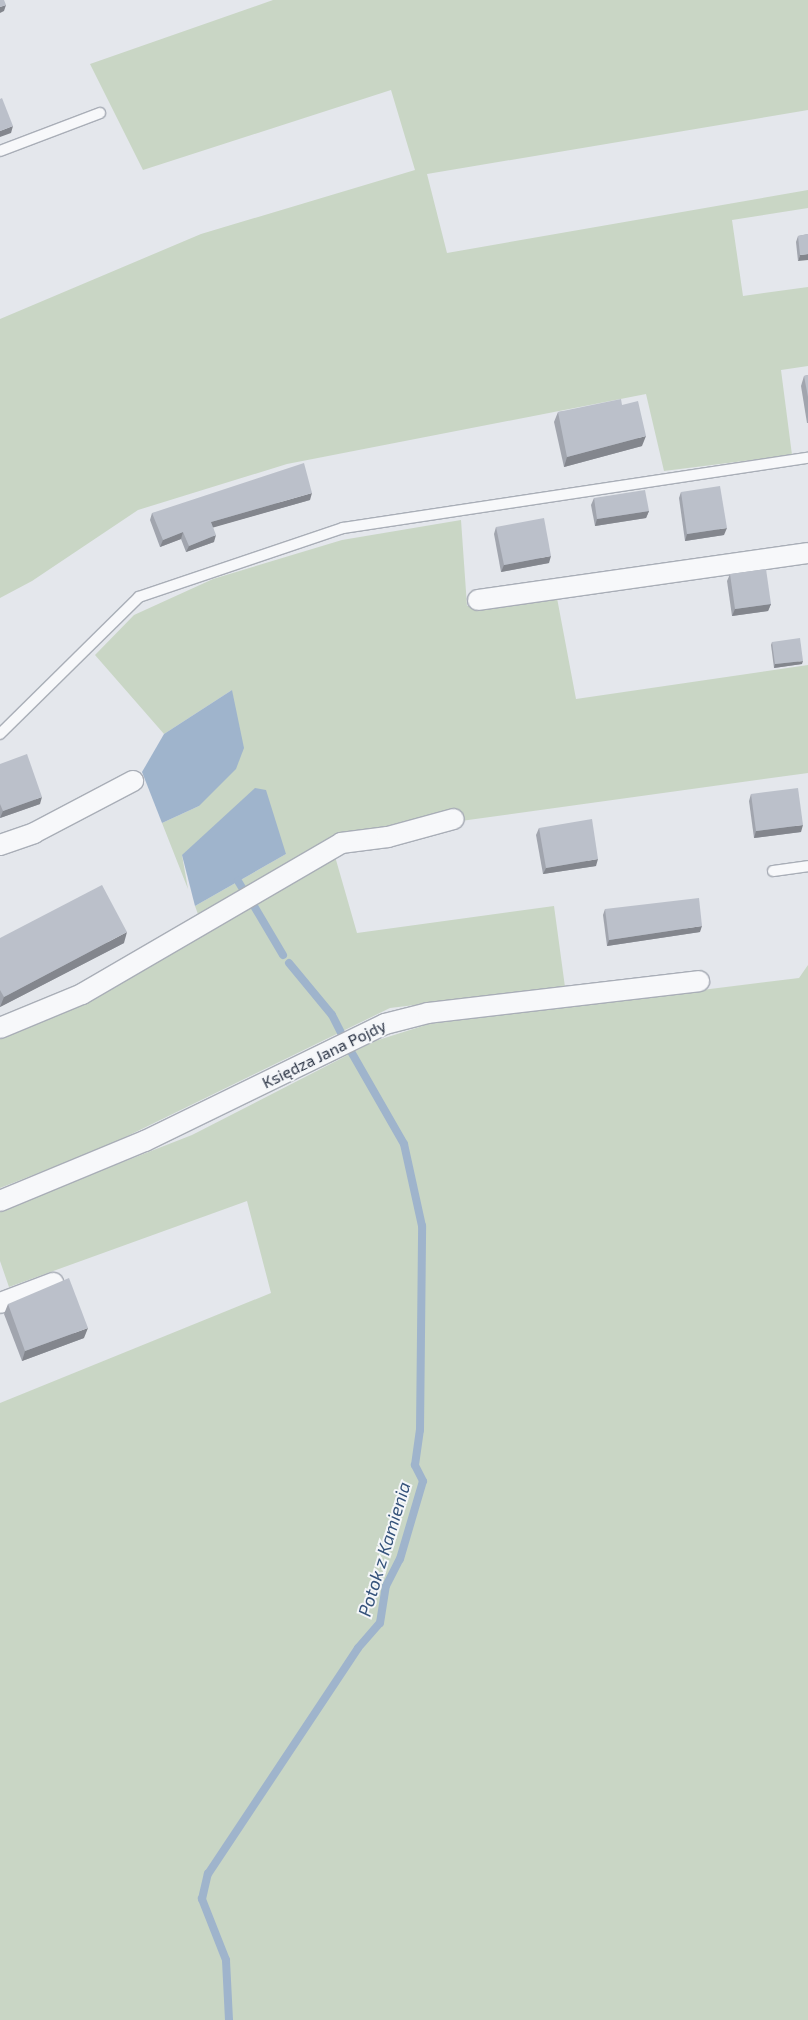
<!DOCTYPE html>
<html>
<head>
<meta charset="utf-8">
<style>
  body { margin:0 }
  #map { position:relative; width:808px; height:2020px; overflow:hidden; background:#e4e7ec; font-family:"Exo 2",sans-serif }
  div>[style] { position:absolute }
  .green>* { inset:0; background:#c9d6c5 }
  .water>* { inset:0; background:#9fb4cc }
  .stream>* { height:8px; margin:-4px; padding:0 4px; transform-origin:4px; border-radius:4px; background:#9fb4cc }
  .roads { filter:drop-shadow(1px 0 #a9aeb7) drop-shadow(-1px 0 #a9aeb7) drop-shadow(0 1px #a9aeb7) drop-shadow(0 -1px #a9aeb7) }
  .service>* { height:10px; margin:-5px; padding:0 5px; transform-origin:5px; border-radius:5px; background:#f7f8fa }
  .minor>* { height:20px; margin:-10px; padding:0 10px; transform-origin:10px; border-radius:10px; background:#f7f8fa }
  .wall>* { inset:0; background:#a1a5ae }
  .shaded-wall>* { inset:0; background:#83868d }
  .building>* { inset:0; background:#bbc0ca }
  span { translate:-50% -50%; white-space:nowrap; text-align:center; line-height:1.15; -webkit-text-stroke:4px #f4f6f9; paint-order:stroke }
  .street-label { font-size:16px; color:#2b3445 }
  .water-label { font-size:18px; color:#34527a; font-style:italic }
</style>
</head>
<body>
<div id="map">
  <div class="green">
    <div style="clip-path:polygon(273px 0,808px 0,808px 110px,427px 174px,447px 253px,808px 190px,808px 208px,732px 220px,743px 296px,808px 287px,808px 366px,781px 370px,792px 455px,664px 471px,646px 394px,287px 464px,138px 510px,32px 581px,0 598px,0 319px,201px 234px,415px 170px,391px 90px,143px 170px,90px 64px)"></div>
    <div style="clip-path:polygon(461px 520px,467px 606px,557px 598px,576px 699px,808px 665px,808px 773px,330px 839px,357px 933px,554px 906px,565px 987px,390px 1008px,107px 1146px,0 1188px,0 1020px,72px 989px,199px 917px,195px 906px,286px 854px,182px 855px,188px 889px,162px 823px,199px 806px,232px 690px,164px 734px,95px 655px,134px 615px,213px 579px,342px 540px)"></div>
    <div style="clip-path:polygon(808px 965px,808px 2020px,0 2020px,0 1403px,271px 1293px,247px 1201px,9px 1287px,0 1261px,0 1210px,192px 1135px,375px 1041px,429px 1024px,799px 978px)"></div>
  </div>
  <div class="water">
    <div style="clip-path:polygon(232px 690px,244px 748px,236px 769px,199px 806px,162px 823px,142px 772px,164px 734px)"></div>
    <div style="clip-path:polygon(255px 788px,266px 790px,286px 854px,195px 906px,182px 855px)"></div>
  </div>
  <div class="stream">
    <div style="left:238px;top:881px;width:12px;rotate:59deg"></div>
    <div style="left:254px;top:906px;width:57px;rotate:59.4deg"></div>
    <div style="left:289px;top:963px;width:67px;rotate:50.4deg"></div>
    <div style="left:332px;top:1015px;width:22px;rotate:63deg"></div>
    <div style="left:229px;top:2020px;width:60px;rotate:-92.9deg"></div>
    <div style="left:226px;top:1960px;width:66px;rotate:-111.5deg"></div>
    <div style="left:202px;top:1899px;width:26px;rotate:-77deg"></div>
    <div style="left:208px;top:1874px;width:271px;rotate:-56.4deg"></div>
    <div style="left:358px;top:1648px;width:33px;rotate:-49deg"></div>
    <div style="left:380px;top:1623px;width:37px;rotate:-81deg"></div>
    <div style="left:386px;top:1586px;width:30px;rotate:-63deg"></div>
    <div style="left:400px;top:1559px;width:81px;rotate:-73.6deg"></div>
    <div style="left:423px;top:1481px;width:18px;rotate:-117deg"></div>
    <div style="left:415px;top:1465px;width:35px;rotate:-82deg"></div>
    <div style="left:420px;top:1430px;width:204px;rotate:-89.4deg"></div>
    <div style="left:422px;top:1226px;width:84px;rotate:-102.4deg"></div>
    <div style="left:404px;top:1144px;width:111px;rotate:-119.8deg"></div>
  </div>
  <div class="roads">
    <div class="service">
      <div style="left:0;top:151px;width:107px;rotate:-20.8deg"></div>
      <div style="left:0;top:734px;width:195px;rotate:-44.6deg"></div>
      <div style="left:139px;top:597px;width:215px;rotate:-18.7deg"></div>
      <div style="left:343px;top:528px;width:470px;rotate:-8.6deg"></div>
      <div style="left:773px;top:871px;width:35px;rotate:-8deg"></div>
    </div>
    <div class="minor">
      <div style="left:478px;top:600px;width:333px;rotate:-8.1deg"></div>
      <div style="left:0;top:845px;width:36px;rotate:-19deg"></div>
      <div style="left:34px;top:833px;width:112px;rotate:-27.7deg"></div>
      <div style="left:0;top:1028px;width:89px;rotate:-22.5deg"></div>
      <div style="left:82px;top:994px;width:300px;rotate:-30.2deg"></div>
      <div style="left:341px;top:843px;width:47px;rotate:-7.3deg"></div>
      <div style="left:388px;top:837px;width:68px;rotate:-15.3deg"></div>
      <div style="left:0;top:1201px;width:157px;rotate:-22.5deg"></div>
      <div style="left:145px;top:1141px;width:267px;rotate:-26deg"></div>
      <div style="left:385px;top:1024px;width:44px;rotate:-14.3deg"></div>
      <div style="left:428px;top:1013px;width:273px;rotate:-6.7deg"></div>
      <div style="left:0;top:1303px;width:57px;rotate:-20.7deg"></div>
    </div>
  </div>
  <div class="wall">
    <div style="clip-path:polygon(808px 234px,798px 261px,796px 242px,798px 236px)"></div>
    <div style="clip-path:polygon(808px 375px,808px 423px,807px 423px,801px 386px,804px 376px)"></div>
    <div style="clip-path:polygon(622px 405px,642px 446px,564px 467px,554px 422px,558px 412px)"></div>
    <div style="clip-path:polygon(681px 492px,724px 535px,685px 541px,679px 498px)"></div>
    <div style="clip-path:polygon(594px 498px,649px 511px,646px 518px,595px 526px,591px 505px)"></div>
    <div style="clip-path:polygon(310px 500px,213px 527px,214px 542px,186px 552px,181px 539px,160px 547px,150px 520px,152px 513px)"></div>
    <div style="clip-path:polygon(496px 527px,549px 563px,501px 572px,494px 534px)"></div>
    <div style="clip-path:polygon(730px 574px,771px 604px,768px 611px,732px 616px,727px 581px)"></div>
    <div style="clip-path:polygon(772px 642px,802px 664px,774px 668px,771px 645px)"></div>
    <div style="clip-path:polygon(0 764px,40px 804px,0 818px)"></div>
    <div style="clip-path:polygon(751px 794px,801px 832px,754px 838px,749px 801px)"></div>
    <div style="clip-path:polygon(539px 828px,596px 866px,543px 874px,536px 835px)"></div>
    <div style="clip-path:polygon(605px 909px,700px 932px,607px 946px,603px 915px)"></div>
    <div style="clip-path:polygon(0 938px,124px 943px,0 1007px)"></div>
    <div style="clip-path:polygon(8px 1304px,84px 1338px,22px 1361px,4px 1314px)"></div>
  </div>
  <div class="shaded-wall">
    <div style="clip-path:polygon(6px 5px,4px 11px,0 13px,0 7px)"></div>
    <div style="clip-path:polygon(13px 126px,11px 133px,0 137px,0 131px)"></div>
    <div style="clip-path:polygon(808px 254px,808px 260px,798px 261px,800px 255px)"></div>
    <div style="clip-path:polygon(646px 436px,642px 446px,564px 467px,567px 457px)"></div>
    <div style="clip-path:polygon(312px 493px,310px 500px,208px 529px,211px 522px)"></div>
    <div style="clip-path:polygon(649px 511px,646px 518px,595px 526px,597px 519px)"></div>
    <div style="clip-path:polygon(727px 528px,724px 535px,685px 541px,687px 534px)"></div>
    <div style="clip-path:polygon(183px 532px,181px 539px,160px 547px,163px 540px)"></div>
    <div style="clip-path:polygon(216px 535px,214px 542px,186px 552px,189px 546px)"></div>
    <div style="clip-path:polygon(551px 556px,549px 563px,501px 572px,504px 565px)"></div>
    <div style="clip-path:polygon(771px 604px,768px 611px,732px 616px,735px 609px)"></div>
    <div style="clip-path:polygon(803px 661px,802px 664px,774px 668px,775px 664px)"></div>
    <div style="clip-path:polygon(42px 797px,40px 804px,0 818px,3px 811px)"></div>
    <div style="clip-path:polygon(803px 825px,801px 832px,754px 838px,756px 831px)"></div>
    <div style="clip-path:polygon(598px 859px,596px 866px,543px 874px,546px 868px)"></div>
    <div style="clip-path:polygon(702px 926px,700px 932px,607px 946px,609px 940px)"></div>
    <div style="clip-path:polygon(127px 932px,124px 943px,0 1007px,4px 997px)"></div>
    <div style="clip-path:polygon(88px 1328px,84px 1338px,22px 1361px,25px 1351px)"></div>
  </div>
  <div class="building">
    <div style="clip-path:polygon(0 0,4px 0,6px 5px,0 7px)"></div>
    <div style="clip-path:polygon(2px 98px,13px 126px,0 131px,0 99px)"></div>
    <div style="clip-path:polygon(808px 234px,808px 254px,800px 255px,798px 236px)"></div>
    <div style="clip-path:polygon(808px 375px,808px 397px,804px 376px)"></div>
    <div style="clip-path:polygon(621px 399px,622px 405px,638px 401px,646px 436px,567px 457px,558px 412px)"></div>
    <div style="clip-path:polygon(304px 463px,312px 493px,211px 522px,216px 535px,189px 546px,183px 532px,163px 540px,152px 513px)"></div>
    <div style="clip-path:polygon(720px 486px,727px 528px,687px 534px,681px 492px)"></div>
    <div style="clip-path:polygon(645px 490px,649px 511px,597px 519px,594px 498px)"></div>
    <div style="clip-path:polygon(544px 518px,551px 556px,504px 565px,496px 527px)"></div>
    <div style="clip-path:polygon(766px 569px,771px 604px,735px 609px,730px 574px)"></div>
    <div style="clip-path:polygon(800px 638px,803px 661px,775px 664px,772px 642px)"></div>
    <div style="clip-path:polygon(27px 754px,42px 797px,3px 811px,0 804px,0 764px)"></div>
    <div style="clip-path:polygon(798px 788px,803px 825px,756px 831px,751px 794px)"></div>
    <div style="clip-path:polygon(592px 819px,598px 859px,546px 868px,539px 828px)"></div>
    <div style="clip-path:polygon(102px 885px,127px 932px,4px 997px,0 990px,0 938px)"></div>
    <div style="clip-path:polygon(699px 898px,702px 926px,609px 940px,605px 909px)"></div>
    <div style="clip-path:polygon(69px 1278px,88px 1328px,25px 1351px,8px 1304px)"></div>
  </div>
  <div class="street-label">
    <span style="left:324px;top:1054px;rotate:-26deg">Księdza Jana Pojdy</span>
  </div>
  <div class="water-label">
    <span style="left:384px;top:1549px;rotate:-73deg">Potok z Kamienia</span>
  </div>
</div>
</body>
</html>
